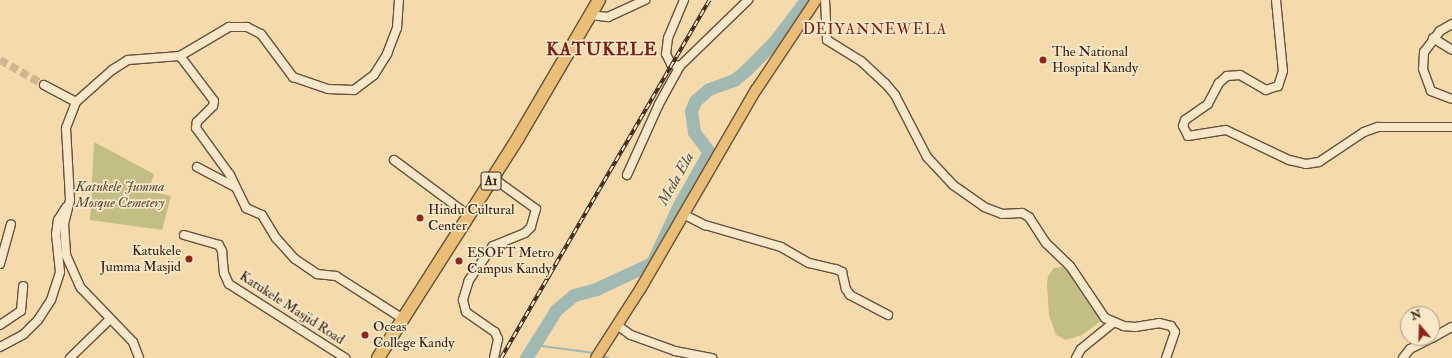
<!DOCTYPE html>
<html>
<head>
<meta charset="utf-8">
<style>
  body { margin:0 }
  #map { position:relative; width:1452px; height:358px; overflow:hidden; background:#f5dbac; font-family:"IM FELL Double Pica",serif }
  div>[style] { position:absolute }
  .green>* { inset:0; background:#c3be84 }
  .stream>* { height:2px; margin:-1px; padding:0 1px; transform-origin:1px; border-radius:1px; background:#a0b9b3 }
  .river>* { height:13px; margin:-6.5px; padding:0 6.5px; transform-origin:6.5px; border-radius:6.5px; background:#a0b9b3 }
  .minor-tunnel>* { height:8px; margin-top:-4px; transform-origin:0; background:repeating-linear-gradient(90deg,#cfb68e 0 8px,transparent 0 12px) }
  .roads { filter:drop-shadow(1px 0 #67513c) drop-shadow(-1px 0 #67513c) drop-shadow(0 1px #67513c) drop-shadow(0 -1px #67513c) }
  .minor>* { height:8px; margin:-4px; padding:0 4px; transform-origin:4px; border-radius:4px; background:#f8e8c9 }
  .major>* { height:10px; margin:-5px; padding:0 5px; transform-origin:5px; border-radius:5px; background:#eabe76 }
  .highway>* { height:12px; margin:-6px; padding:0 6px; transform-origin:6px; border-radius:6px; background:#eabe76 }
  .rail>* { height:3.5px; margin-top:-1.75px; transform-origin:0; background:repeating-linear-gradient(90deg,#f8e8c9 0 6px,#382316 0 12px); box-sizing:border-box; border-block:1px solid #382316 }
  .dots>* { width:11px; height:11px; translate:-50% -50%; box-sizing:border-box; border:2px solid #f8e8c9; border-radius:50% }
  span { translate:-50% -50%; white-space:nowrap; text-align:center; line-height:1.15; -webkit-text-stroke:3.5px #f8e8c9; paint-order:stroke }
  .shield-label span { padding:1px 3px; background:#f8e8c9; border:1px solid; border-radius:3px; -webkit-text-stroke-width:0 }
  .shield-label { font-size:13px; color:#382316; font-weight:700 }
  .poi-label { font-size:14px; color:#382316 }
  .left { translate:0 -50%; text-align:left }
  .right { translate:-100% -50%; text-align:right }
  .park-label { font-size:14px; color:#5b4a32; font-style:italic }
  .street-label { font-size:14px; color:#382316 }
  .neighbourhood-label { font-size:15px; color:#7a1f14; letter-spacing:1px }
  .water-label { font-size:15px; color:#575045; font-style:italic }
  .district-label { font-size:18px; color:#7a1f14; font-weight:700; letter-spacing:1px }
  .north { position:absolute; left:1400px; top:306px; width:40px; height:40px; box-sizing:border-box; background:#f8e8c9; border:1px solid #ab9981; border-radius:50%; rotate:341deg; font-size:11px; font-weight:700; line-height:16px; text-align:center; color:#382316 }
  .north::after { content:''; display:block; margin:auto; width:14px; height:18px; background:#8f2418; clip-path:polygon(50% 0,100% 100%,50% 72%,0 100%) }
</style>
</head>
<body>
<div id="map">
  <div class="green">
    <div style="clip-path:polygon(94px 142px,154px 174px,148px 191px,171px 196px,162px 230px,90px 220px)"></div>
    <div style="clip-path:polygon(1067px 266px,1101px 321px,1082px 335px,1066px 340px,1056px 335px,1049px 315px,1047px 285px,1048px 276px,1054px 268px)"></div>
  </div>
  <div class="stream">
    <div style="left:534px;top:345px;width:61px;rotate:7.6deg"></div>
    <div style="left:600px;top:355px;width:9px;rotate:18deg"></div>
  </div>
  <div class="river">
    <div style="left:526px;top:358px;width:57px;rotate:-58deg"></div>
    <div style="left:556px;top:310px;width:23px;rotate:-40deg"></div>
    <div style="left:574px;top:295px;width:23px;rotate:-15deg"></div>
    <div style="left:596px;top:289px;width:62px;rotate:-24.9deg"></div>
    <div style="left:652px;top:263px;width:64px;rotate:-65deg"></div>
    <div style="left:679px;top:205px;width:61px;rotate:-60.5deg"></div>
    <div style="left:709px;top:152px;width:25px;rotate:-127deg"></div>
    <div style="left:694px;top:132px;width:21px;rotate:-98deg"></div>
    <div style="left:691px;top:111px;width:11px;rotate:-68deg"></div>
    <div style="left:695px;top:101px;width:18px;rotate:-41deg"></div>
    <div style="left:709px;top:89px;width:27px;rotate:-20deg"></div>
    <div style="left:734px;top:80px;width:13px;rotate:-39deg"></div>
    <div style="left:744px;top:72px;width:42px;rotate:-45deg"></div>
    <div style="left:774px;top:42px;width:53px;rotate:-52.7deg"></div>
  </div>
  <div class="minor-tunnel">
    <div style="left:0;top:60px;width:51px;rotate:29.6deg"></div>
  </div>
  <div class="roads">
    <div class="minor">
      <div style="left:684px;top:0;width:41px;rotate:112.8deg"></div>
      <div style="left:668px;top:38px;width:16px;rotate:97deg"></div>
      <div style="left:666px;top:54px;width:11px;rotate:63deg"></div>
      <div style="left:671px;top:64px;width:9px;rotate:13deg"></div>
      <div style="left:680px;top:66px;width:95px;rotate:-44.1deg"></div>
      <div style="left:825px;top:0;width:40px;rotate:87.1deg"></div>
      <div style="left:827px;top:40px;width:40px;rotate:32deg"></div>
      <div style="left:861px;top:61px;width:33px;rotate:43deg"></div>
      <div style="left:885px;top:83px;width:16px;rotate:50deg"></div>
      <div style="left:895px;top:95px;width:70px;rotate:62.7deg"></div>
      <div style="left:927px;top:157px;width:38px;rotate:47deg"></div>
      <div style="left:953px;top:185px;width:38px;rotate:35deg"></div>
      <div style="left:984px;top:207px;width:19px;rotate:21deg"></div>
      <div style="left:1002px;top:214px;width:20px;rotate:-3deg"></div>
      <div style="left:1022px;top:213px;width:8px;rotate:30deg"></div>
      <div style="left:1029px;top:217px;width:31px;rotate:57deg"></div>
      <div style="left:1046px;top:243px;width:33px;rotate:44deg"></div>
      <div style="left:1070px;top:266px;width:63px;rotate:56.1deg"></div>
      <div style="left:1105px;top:318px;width:21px;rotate:23deg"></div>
      <div style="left:1124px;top:326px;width:11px;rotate:5deg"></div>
      <div style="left:1135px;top:327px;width:24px;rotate:-9deg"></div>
      <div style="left:1159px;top:323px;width:12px;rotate:14deg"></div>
      <div style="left:1171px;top:326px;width:7px;rotate:56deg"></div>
      <div style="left:1175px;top:332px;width:28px;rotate:109deg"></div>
      <div style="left:1276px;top:0;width:71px;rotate:84.4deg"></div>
      <div style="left:1283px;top:71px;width:16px;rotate:108deg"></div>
      <div style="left:1278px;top:86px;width:13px;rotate:162deg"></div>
      <div style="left:1266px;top:90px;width:30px;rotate:-150deg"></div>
      <div style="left:1240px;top:75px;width:13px;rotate:176deg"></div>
      <div style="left:1227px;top:76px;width:11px;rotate:139deg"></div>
      <div style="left:1219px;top:83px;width:24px;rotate:118deg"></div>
      <div style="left:1208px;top:104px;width:28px;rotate:145deg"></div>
      <div style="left:1185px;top:120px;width:6px;rotate:108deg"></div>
      <div style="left:1183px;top:126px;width:11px;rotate:63deg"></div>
      <div style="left:1188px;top:136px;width:38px;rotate:-9deg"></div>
      <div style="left:1226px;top:130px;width:70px;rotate:25.5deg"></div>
      <div style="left:1289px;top:160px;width:17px;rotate:13deg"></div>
      <div style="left:1306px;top:164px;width:13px;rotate:-9deg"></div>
      <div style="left:1319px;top:162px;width:54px;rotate:-33.7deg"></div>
      <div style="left:1364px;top:132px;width:15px;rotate:-20deg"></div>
      <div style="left:1378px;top:127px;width:74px"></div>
      <div style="left:589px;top:15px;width:19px;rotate:6deg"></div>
      <div style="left:608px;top:17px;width:41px;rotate:-24.7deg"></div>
      <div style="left:1452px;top:24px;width:14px;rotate:150deg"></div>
      <div style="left:1440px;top:31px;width:26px;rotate:127deg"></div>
      <div style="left:1424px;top:52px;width:17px;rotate:93deg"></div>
      <div style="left:1423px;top:69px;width:23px;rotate:70deg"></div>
      <div style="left:1431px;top:91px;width:22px;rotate:21deg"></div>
      <div style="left:1433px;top:38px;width:22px;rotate:32deg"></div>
      <div style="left:180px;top:56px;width:56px;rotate:52.9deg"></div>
      <div style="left:214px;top:101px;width:5px;rotate:101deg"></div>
      <div style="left:213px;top:106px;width:23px;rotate:135deg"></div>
      <div style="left:197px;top:122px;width:6px;rotate:99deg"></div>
      <div style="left:196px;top:128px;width:58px;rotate:54.1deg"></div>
      <div style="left:230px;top:175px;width:37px;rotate:64deg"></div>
      <div style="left:246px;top:208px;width:17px;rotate:24deg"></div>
      <div style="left:262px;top:215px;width:27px;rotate:59deg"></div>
      <div style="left:276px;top:238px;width:28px;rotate:48deg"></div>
      <div style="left:295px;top:259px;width:27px;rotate:34deg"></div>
      <div style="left:317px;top:274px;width:19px;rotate:6deg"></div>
      <div style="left:336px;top:276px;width:80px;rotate:32.7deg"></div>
      <div style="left:44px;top:85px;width:36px;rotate:28deg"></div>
      <div style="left:76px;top:102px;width:48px;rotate:-41.6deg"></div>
      <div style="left:112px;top:70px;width:19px;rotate:-32deg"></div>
      <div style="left:128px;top:60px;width:52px;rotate:-4.4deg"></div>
      <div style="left:180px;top:56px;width:57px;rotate:-30.6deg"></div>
      <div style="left:229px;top:27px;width:18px"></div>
      <div style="left:247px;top:27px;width:16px;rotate:27deg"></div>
      <div style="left:261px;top:34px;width:54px;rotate:53.3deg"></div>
      <div style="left:293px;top:77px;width:37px;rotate:19deg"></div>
      <div style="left:328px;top:89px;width:26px;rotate:2deg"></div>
      <div style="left:354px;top:90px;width:25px;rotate:-37deg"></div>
      <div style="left:374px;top:75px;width:25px;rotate:-58deg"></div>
      <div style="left:387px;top:54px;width:28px;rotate:-69deg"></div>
      <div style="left:397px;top:28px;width:28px;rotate:-86deg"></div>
      <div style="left:76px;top:102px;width:28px;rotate:111deg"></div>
      <div style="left:66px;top:128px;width:72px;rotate:86.8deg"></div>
      <div style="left:70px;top:200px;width:25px;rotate:104deg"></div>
      <div style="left:64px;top:224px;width:31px;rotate:86deg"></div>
      <div style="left:66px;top:255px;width:36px;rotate:66deg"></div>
      <div style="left:81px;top:288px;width:75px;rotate:46.1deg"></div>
      <div style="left:133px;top:342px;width:17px;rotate:69deg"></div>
      <div style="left:394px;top:160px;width:92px;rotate:36.6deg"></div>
      <div style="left:197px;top:167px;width:43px;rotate:27.8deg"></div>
      <div style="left:627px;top:175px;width:78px;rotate:-65.7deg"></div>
      <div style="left:659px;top:104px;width:43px;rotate:-61.1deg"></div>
      <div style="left:493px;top:178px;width:53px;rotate:35.8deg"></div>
      <div style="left:536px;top:209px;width:19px;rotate:106deg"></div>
      <div style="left:531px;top:227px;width:8px;rotate:135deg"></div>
      <div style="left:525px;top:233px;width:35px;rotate:158deg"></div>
      <div style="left:493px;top:246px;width:42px;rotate:125.2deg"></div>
      <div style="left:469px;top:280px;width:21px;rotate:107deg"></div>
      <div style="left:463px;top:300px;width:12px;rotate:76deg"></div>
      <div style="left:466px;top:312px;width:35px;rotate:35deg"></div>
      <div style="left:495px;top:332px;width:8px;rotate:67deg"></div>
      <div style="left:498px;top:339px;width:19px;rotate:102deg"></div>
      <div style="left:683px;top:214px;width:25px;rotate:27deg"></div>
      <div style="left:705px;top:225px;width:79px;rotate:16.1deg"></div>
      <div style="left:781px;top:247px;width:32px;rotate:30deg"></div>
      <div style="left:809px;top:263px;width:28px;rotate:13deg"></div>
      <div style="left:836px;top:269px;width:7px;rotate:27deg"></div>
      <div style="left:842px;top:272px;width:17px;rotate:77deg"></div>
      <div style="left:846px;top:289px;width:7px;rotate:56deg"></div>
      <div style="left:850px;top:295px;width:43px;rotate:27.8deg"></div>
      <div style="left:184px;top:235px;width:36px;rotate:16deg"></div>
      <div style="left:219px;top:245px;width:7px;rotate:63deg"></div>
      <div style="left:222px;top:251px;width:22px;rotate:85deg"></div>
      <div style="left:224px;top:273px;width:12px;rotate:66deg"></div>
      <div style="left:229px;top:284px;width:138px;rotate:32.5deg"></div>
      <div style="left:0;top:264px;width:41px;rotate:-74.6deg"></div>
      <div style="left:0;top:325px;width:25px;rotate:-34deg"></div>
      <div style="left:21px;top:311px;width:25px;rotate:-85deg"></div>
      <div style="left:617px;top:325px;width:17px;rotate:36deg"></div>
      <div style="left:631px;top:335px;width:47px;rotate:20deg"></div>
      <div style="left:675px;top:351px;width:38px;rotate:11deg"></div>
      <div style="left:1432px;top:338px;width:23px;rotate:-29deg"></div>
      <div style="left:0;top:347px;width:27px;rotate:-28deg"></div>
      <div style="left:24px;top:334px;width:20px;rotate:-45deg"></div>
      <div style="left:38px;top:320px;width:24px;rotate:-57deg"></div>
      <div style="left:51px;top:300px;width:29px;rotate:-72deg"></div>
      <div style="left:60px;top:272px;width:38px;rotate:-96deg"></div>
      <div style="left:56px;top:234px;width:14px;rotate:-82deg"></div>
      <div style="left:58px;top:220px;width:15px;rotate:-58deg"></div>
      <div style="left:70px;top:358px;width:54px;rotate:-44.3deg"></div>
      <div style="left:1076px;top:358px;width:10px;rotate:-61deg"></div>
      <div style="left:1081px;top:349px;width:41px;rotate:-39.1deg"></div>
      <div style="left:1403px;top:358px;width:11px;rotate:-52deg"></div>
      <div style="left:1410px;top:349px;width:25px;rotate:-27deg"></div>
    </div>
    <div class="major">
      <div style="left:596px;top:358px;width:83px;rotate:-57.3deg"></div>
      <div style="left:641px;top:288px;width:229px;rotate:-59.9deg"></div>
      <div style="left:756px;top:90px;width:108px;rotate:-56.3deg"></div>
    </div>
    <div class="highway">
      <div style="left:378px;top:358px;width:261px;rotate:-57.5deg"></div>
      <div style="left:518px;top:138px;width:160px;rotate:-59.6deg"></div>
    </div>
  </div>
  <div class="rail">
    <div style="left:501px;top:358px;width:414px;rotate:-59.8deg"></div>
  </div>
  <div class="dots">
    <div style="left:1043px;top:60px;background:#8f2418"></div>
    <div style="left:420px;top:218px;background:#8f2418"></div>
    <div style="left:189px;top:259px;background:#8f2418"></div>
    <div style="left:459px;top:261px;background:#8f2418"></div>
    <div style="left:365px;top:335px;background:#8f2418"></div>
  </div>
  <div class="shield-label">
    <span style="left:491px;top:181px">A1</span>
  </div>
  <div class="poi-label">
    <span class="left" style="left:1052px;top:60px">The National<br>Hospital Kandy</span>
    <span class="left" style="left:428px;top:218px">Hindu Cultural<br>Center</span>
    <span class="right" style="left:181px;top:259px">Katukele<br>Jumma Masjid</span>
    <span class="left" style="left:467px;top:261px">ESOFT Metro<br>Campus Kandy</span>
    <span class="left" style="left:373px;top:335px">Oceas<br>College Kandy</span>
  </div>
  <div class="park-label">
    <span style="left:120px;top:195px">Katukele Jumma<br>Mosque Cemetery</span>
  </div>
  <div class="street-label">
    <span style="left:292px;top:308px;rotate:33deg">Katukele Masjid Road</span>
  </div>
  <div class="neighbourhood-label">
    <span style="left:875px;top:30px">DEIYANNEWELA</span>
  </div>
  <div class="water-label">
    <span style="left:676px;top:179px;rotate:-61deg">Meda Ela</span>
  </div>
  <div class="district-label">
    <span style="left:602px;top:50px">KATUKELE</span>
  </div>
  <div class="north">N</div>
</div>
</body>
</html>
